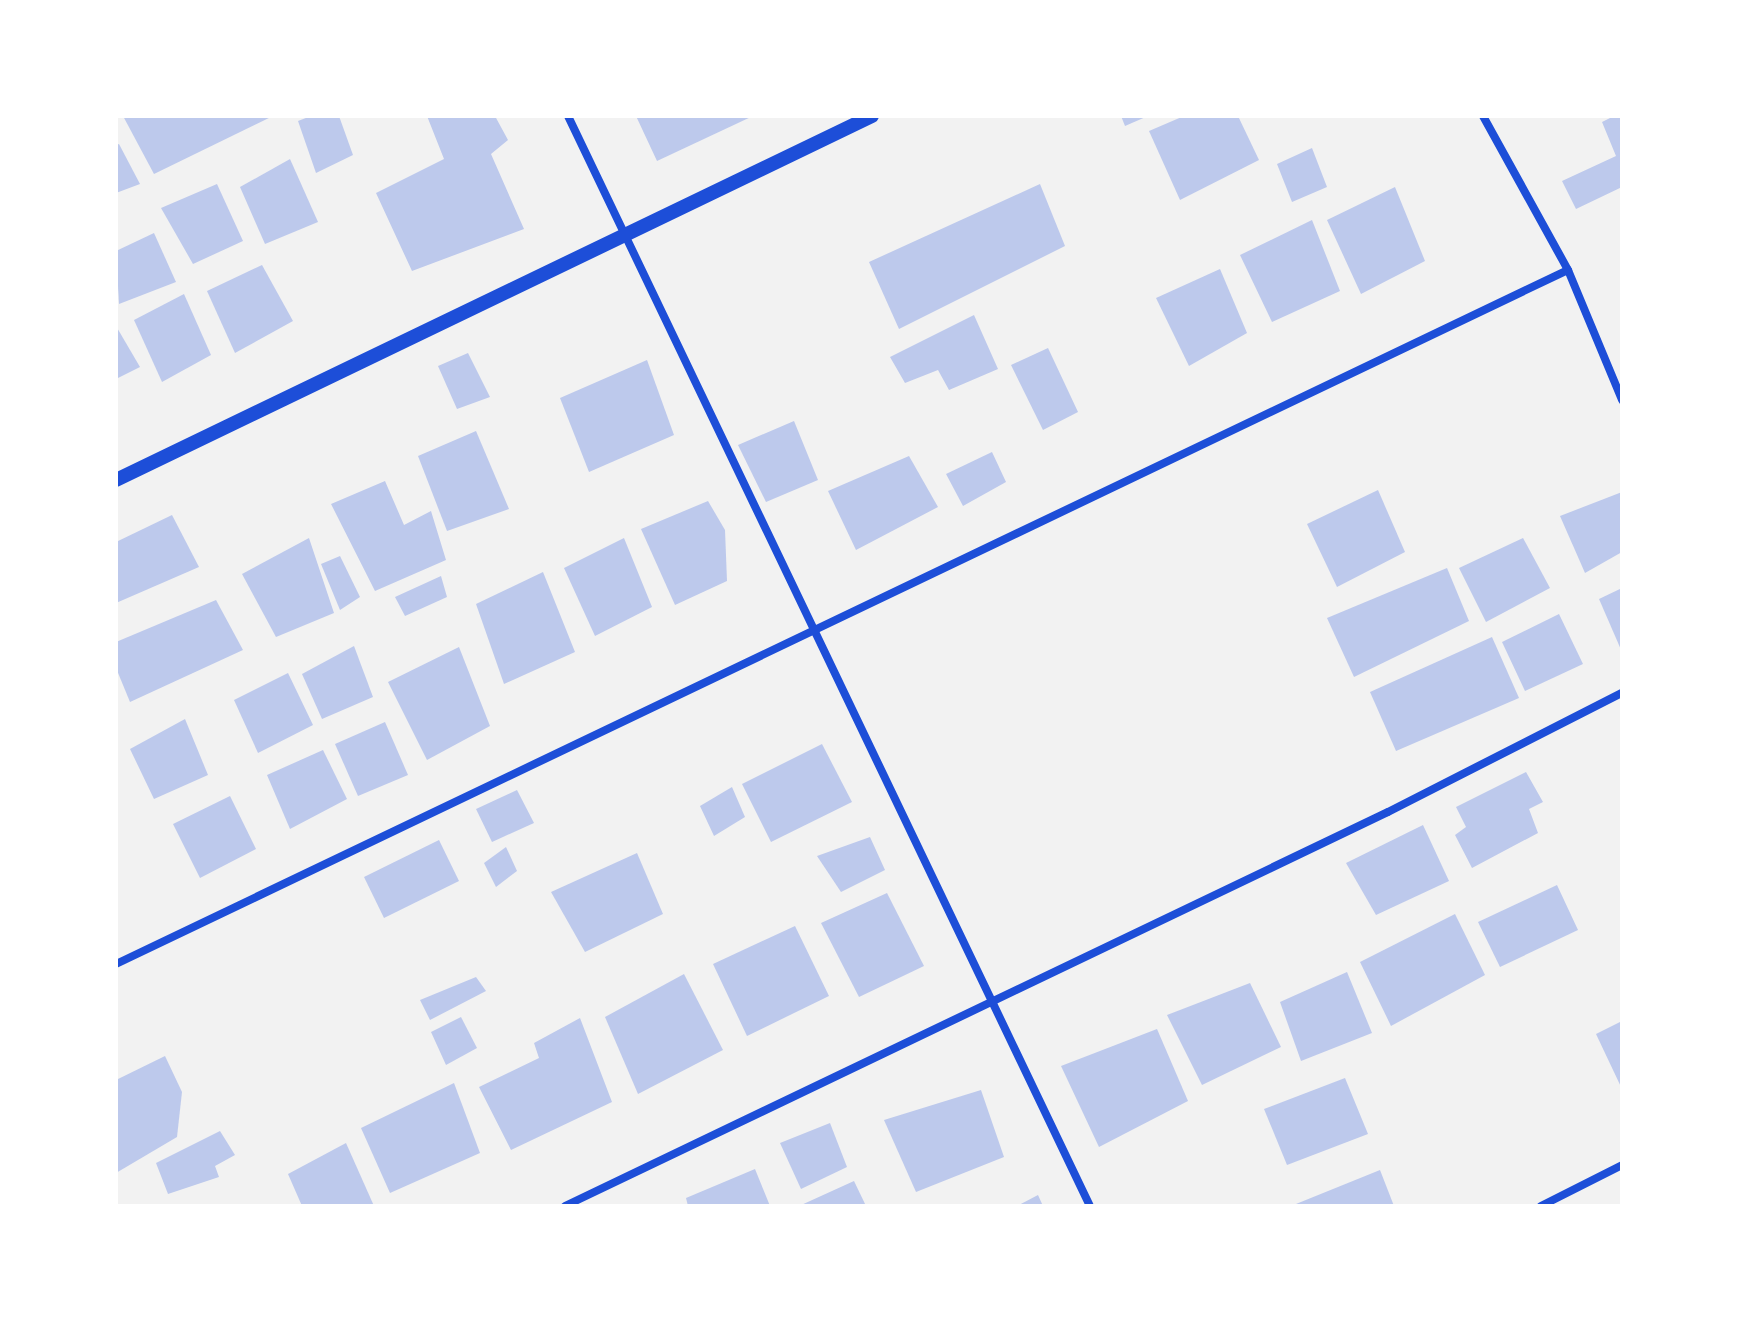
<!DOCTYPE html>
<html>
<head>
<meta charset="utf-8">
<style>
  body { margin:0 }
  #map { position:relative; width:1738px; height:1322px; overflow:hidden; background:#f2f2f2; font-family:Helvetica,sans-serif }
  div>[style] { position:absolute }
  .building>* { inset:0; background:#bdc9ec }
  .minor>* { height:8px; margin:-4px; padding:0 4px; transform-origin:4px; border-radius:4px; background:#1d4ed8 }
  .tertiary>* { height:14px; margin:-7px; padding:0 7px; transform-origin:7px; border-radius:7px; background:#1d4ed8 }
  span { translate:-50% -50%; white-space:nowrap; text-align:center; line-height:1.15; -webkit-text-stroke:7px #fff; paint-order:stroke }
  .frame { position:absolute; inset:0; border:118px solid #fff; pointer-events:none }
</style>
</head>
<body>
<div id="map">
  <div class="building">
    <div style="clip-path:polygon(123px 116px,273px 116px,154px 174px)"></div>
    <div style="clip-path:polygon(311px 116px,339px 116px,353px 155px,316px 173px,298px 121px)"></div>
    <div style="clip-path:polygon(427px 116px,495px 116px,508px 140px,491px 154px,524px 229px,412px 271px,376px 193px,444px 159px)"></div>
    <div style="clip-path:polygon(636px 116px,753px 116px,657px 161px)"></div>
    <div style="clip-path:polygon(1121px 116px,1148px 116px,1125px 126px)"></div>
    <div style="clip-path:polygon(1184px 116px,1238px 116px,1259px 160px,1180px 200px,1149px 131px)"></div>
    <div style="clip-path:polygon(1614px 116px,1622px 116px,1622px 187px,1576px 209px,1562px 181px,1616px 156px,1602px 122px)"></div>
    <div style="clip-path:polygon(119px 144px,140px 184px,116px 193px,116px 145px)"></div>
    <div style="clip-path:polygon(1312px 148px,1327px 187px,1292px 202px,1277px 164px)"></div>
    <div style="clip-path:polygon(290px 159px,318px 222px,265px 244px,240px 187px)"></div>
    <div style="clip-path:polygon(217px 184px,243px 241px,193px 264px,161px 208px)"></div>
    <div style="clip-path:polygon(1040px 184px,1065px 246px,899px 329px,869px 262px)"></div>
    <div style="clip-path:polygon(1395px 187px,1425px 261px,1361px 294px,1327px 220px)"></div>
    <div style="clip-path:polygon(1312px 220px,1340px 291px,1272px 322px,1240px 255px)"></div>
    <div style="clip-path:polygon(154px 233px,176px 282px,119px 304px,116px 251px)"></div>
    <div style="clip-path:polygon(262px 265px,293px 321px,235px 353px,207px 291px)"></div>
    <div style="clip-path:polygon(1220px 269px,1247px 333px,1189px 366px,1156px 298px)"></div>
    <div style="clip-path:polygon(184px 294px,211px 355px,162px 382px,134px 320px)"></div>
    <div style="clip-path:polygon(974px 315px,998px 369px,949px 390px,938px 370px,905px 383px,890px 357px)"></div>
    <div style="clip-path:polygon(116px 326px,140px 367px,116px 379px)"></div>
    <div style="clip-path:polygon(1048px 348px,1078px 412px,1043px 430px,1011px 365px)"></div>
    <div style="clip-path:polygon(468px 353px,490px 397px,457px 409px,438px 366px)"></div>
    <div style="clip-path:polygon(647px 360px,674px 435px,589px 472px,560px 398px)"></div>
    <div style="clip-path:polygon(794px 421px,818px 480px,766px 502px,738px 445px)"></div>
    <div style="clip-path:polygon(476px 431px,509px 509px,447px 531px,418px 456px)"></div>
    <div style="clip-path:polygon(992px 452px,1006px 482px,963px 506px,946px 474px)"></div>
    <div style="clip-path:polygon(909px 456px,938px 507px,856px 550px,828px 491px)"></div>
    <div style="clip-path:polygon(385px 481px,404px 525px,431px 511px,446px 560px,375px 591px,331px 504px)"></div>
    <div style="clip-path:polygon(1378px 490px,1405px 552px,1337px 587px,1307px 524px)"></div>
    <div style="clip-path:polygon(1622px 492px,1622px 552px,1585px 573px,1560px 516px)"></div>
    <div style="clip-path:polygon(708px 501px,725px 530px,727px 581px,675px 605px,641px 529px)"></div>
    <div style="clip-path:polygon(172px 515px,199px 567px,116px 603px,116px 542px)"></div>
    <div style="clip-path:polygon(309px 538px,334px 613px,276px 637px,242px 574px)"></div>
    <div style="clip-path:polygon(624px 538px,652px 607px,595px 636px,564px 568px)"></div>
    <div style="clip-path:polygon(1523px 538px,1550px 588px,1486px 622px,1459px 568px)"></div>
    <div style="clip-path:polygon(340px 556px,360px 597px,340px 610px,321px 564px)"></div>
    <div style="clip-path:polygon(1447px 568px,1469px 621px,1354px 677px,1327px 618px)"></div>
    <div style="clip-path:polygon(543px 572px,575px 652px,504px 684px,476px 604px)"></div>
    <div style="clip-path:polygon(441px 576px,447px 597px,405px 616px,395px 597px)"></div>
    <div style="clip-path:polygon(1622px 588px,1622px 652px,1599px 599px)"></div>
    <div style="clip-path:polygon(216px 600px,243px 650px,130px 702px,116px 668px,116px 642px)"></div>
    <div style="clip-path:polygon(1559px 614px,1583px 664px,1525px 691px,1502px 642px)"></div>
    <div style="clip-path:polygon(1492px 637px,1519px 698px,1396px 751px,1370px 692px)"></div>
    <div style="clip-path:polygon(354px 646px,373px 697px,322px 719px,302px 674px)"></div>
    <div style="clip-path:polygon(459px 647px,490px 726px,427px 760px,388px 682px)"></div>
    <div style="clip-path:polygon(288px 673px,313px 725px,258px 753px,234px 700px)"></div>
    <div style="clip-path:polygon(185px 719px,208px 775px,154px 799px,130px 749px)"></div>
    <div style="clip-path:polygon(385px 722px,408px 775px,358px 796px,335px 744px)"></div>
    <div style="clip-path:polygon(822px 744px,852px 802px,771px 842px,742px 784px)"></div>
    <div style="clip-path:polygon(323px 750px,347px 799px,290px 829px,267px 775px)"></div>
    <div style="clip-path:polygon(1526px 772px,1543px 802px,1529px 809px,1538px 833px,1472px 868px,1455px 835px,1466px 827px,1456px 807px)"></div>
    <div style="clip-path:polygon(732px 787px,745px 817px,714px 836px,700px 806px)"></div>
    <div style="clip-path:polygon(517px 790px,534px 823px,492px 842px,476px 809px)"></div>
    <div style="clip-path:polygon(230px 796px,256px 849px,200px 878px,173px 824px)"></div>
    <div style="clip-path:polygon(1423px 825px,1449px 881px,1376px 915px,1346px 863px)"></div>
    <div style="clip-path:polygon(870px 837px,885px 870px,841px 892px,817px 856px)"></div>
    <div style="clip-path:polygon(439px 840px,459px 881px,384px 918px,364px 877px)"></div>
    <div style="clip-path:polygon(506px 847px,517px 871px,496px 887px,484px 863px)"></div>
    <div style="clip-path:polygon(637px 853px,663px 914px,585px 952px,551px 892px)"></div>
    <div style="clip-path:polygon(1557px 885px,1578px 930px,1500px 967px,1478px 922px)"></div>
    <div style="clip-path:polygon(887px 893px,924px 966px,859px 997px,821px 923px)"></div>
    <div style="clip-path:polygon(1455px 914px,1485px 975px,1391px 1026px,1360px 962px)"></div>
    <div style="clip-path:polygon(795px 926px,829px 996px,747px 1036px,713px 964px)"></div>
    <div style="clip-path:polygon(1347px 972px,1372px 1033px,1301px 1061px,1280px 1002px)"></div>
    <div style="clip-path:polygon(684px 974px,723px 1050px,638px 1094px,605px 1017px)"></div>
    <div style="clip-path:polygon(476px 977px,486px 991px,430px 1020px,420px 1000px)"></div>
    <div style="clip-path:polygon(1250px 983px,1281px 1047px,1202px 1085px,1167px 1015px)"></div>
    <div style="clip-path:polygon(461px 1017px,477px 1048px,446px 1065px,431px 1032px)"></div>
    <div style="clip-path:polygon(580px 1018px,612px 1102px,511px 1150px,479px 1087px,539px 1058px,534px 1043px)"></div>
    <div style="clip-path:polygon(1622px 1021px,1622px 1089px,1596px 1034px)"></div>
    <div style="clip-path:polygon(1157px 1029px,1188px 1101px,1099px 1147px,1061px 1066px)"></div>
    <div style="clip-path:polygon(165px 1056px,182px 1092px,177px 1137px,116px 1173px,116px 1080px)"></div>
    <div style="clip-path:polygon(1345px 1078px,1368px 1134px,1287px 1165px,1264px 1109px)"></div>
    <div style="clip-path:polygon(454px 1083px,480px 1153px,390px 1193px,361px 1128px)"></div>
    <div style="clip-path:polygon(981px 1090px,1004px 1157px,916px 1192px,884px 1120px)"></div>
    <div style="clip-path:polygon(830px 1123px,847px 1167px,801px 1189px,780px 1143px)"></div>
    <div style="clip-path:polygon(220px 1131px,235px 1155px,215px 1166px,219px 1177px,168px 1194px,156px 1163px)"></div>
    <div style="clip-path:polygon(346px 1143px,374px 1206px,302px 1206px,288px 1174px)"></div>
    <div style="clip-path:polygon(755px 1169px,770px 1206px,688px 1206px,686px 1198px)"></div>
    <div style="clip-path:polygon(1380px 1170px,1394px 1206px,1291px 1206px)"></div>
    <div style="clip-path:polygon(854px 1181px,866px 1206px,799px 1206px)"></div>
    <div style="clip-path:polygon(1038px 1195px,1043px 1206px,1017px 1206px)"></div>
  </div>
  <div class="minor">
    <div style="left:568px;top:116px;width:1209px;rotate:64.41deg"></div>
    <div style="left:1483px;top:116px;width:176px;rotate:61.1deg"></div>
    <div style="left:1568px;top:270px;width:141px;rotate:67.4deg"></div>
    <div style="left:116px;top:964px;width:1609px;rotate:-25.55deg"></div>
    <div style="left:565px;top:1206px;width:912px;rotate:-25.58deg"></div>
    <div style="left:1388px;top:812px;width:263px;rotate:-27deg"></div>
    <div style="left:1541px;top:1206px;width:91px;rotate:-26.8deg"></div>
  </div>
  <div class="tertiary">
    <div style="left:116px;top:480px;width:839px;rotate:-25.71deg"></div>
  </div>
  <div class="frame"></div>
</div>
</body>
</html>
